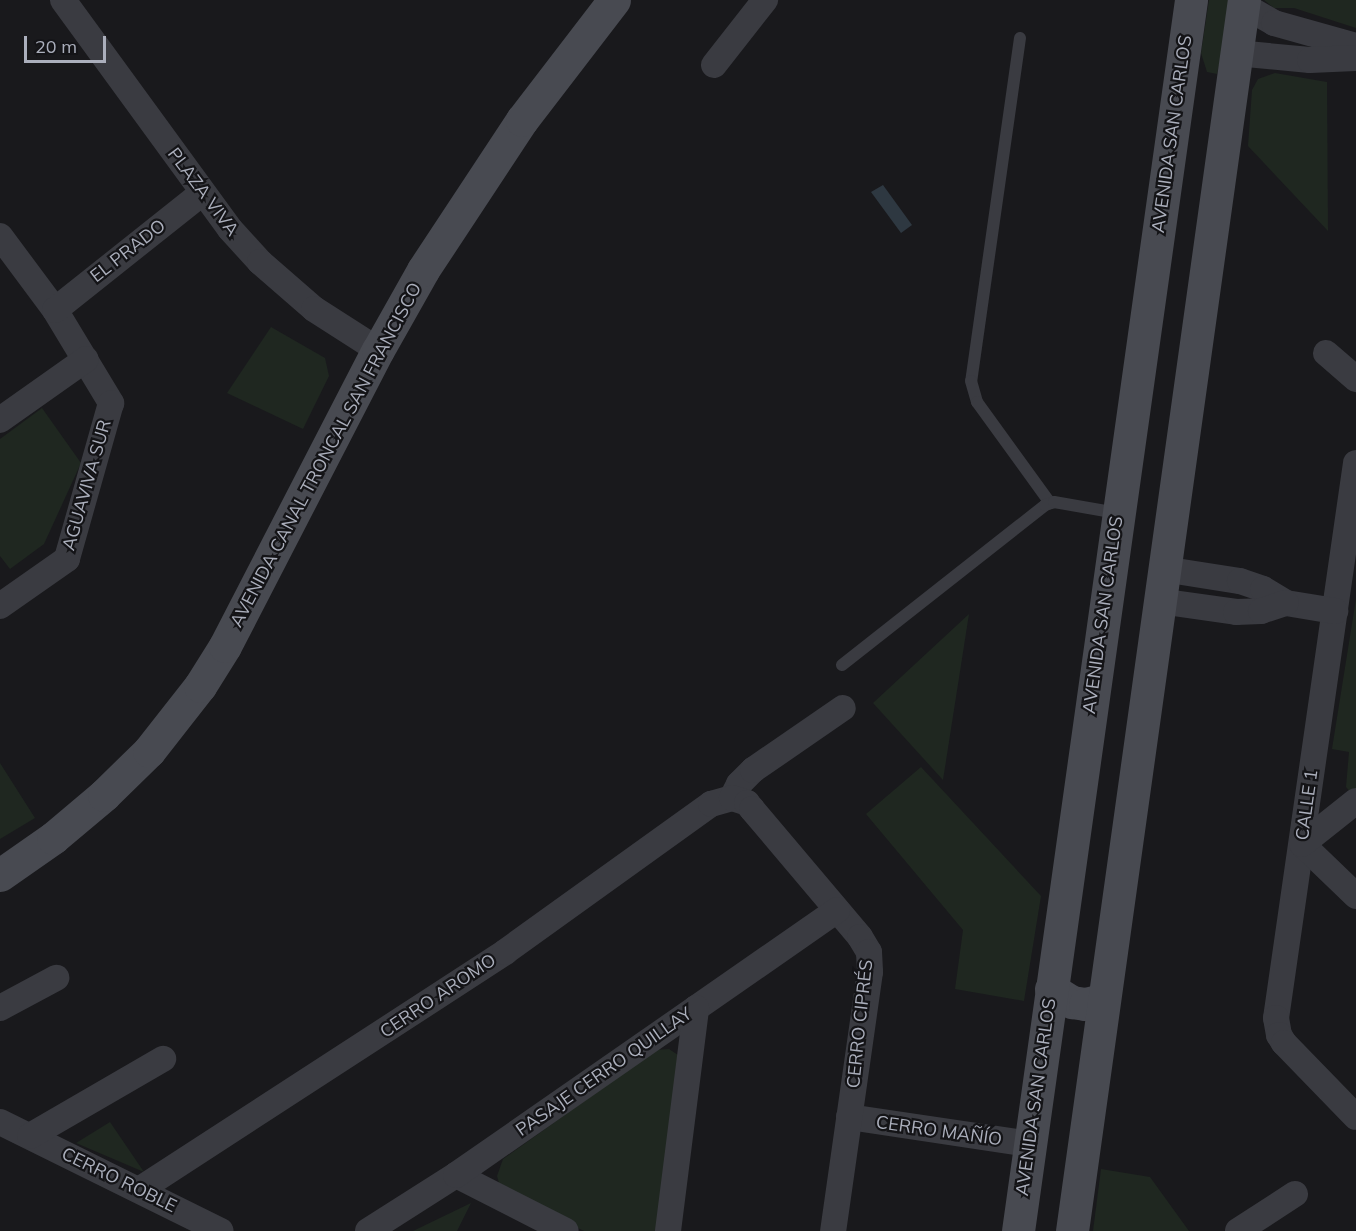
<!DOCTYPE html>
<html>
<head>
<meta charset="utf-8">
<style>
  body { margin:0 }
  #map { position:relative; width:1356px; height:1231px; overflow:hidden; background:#19191c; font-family:Mulish,sans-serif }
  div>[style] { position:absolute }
  .green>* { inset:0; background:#1f2720 }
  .water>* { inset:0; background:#2e3841 }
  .lane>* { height:12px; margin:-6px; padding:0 6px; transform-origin:6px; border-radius:6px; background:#3a3b41 }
  .street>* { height:26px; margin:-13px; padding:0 13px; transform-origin:13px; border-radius:13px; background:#3a3b41 }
  .secondary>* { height:33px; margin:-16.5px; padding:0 16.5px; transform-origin:16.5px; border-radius:16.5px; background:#484a51 }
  span { translate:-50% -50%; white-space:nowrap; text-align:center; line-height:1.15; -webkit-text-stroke:4.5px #141417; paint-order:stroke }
  .street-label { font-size:18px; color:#abafbc }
  .scale { position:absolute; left:24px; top:36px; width:82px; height:27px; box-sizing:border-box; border:3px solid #abafbc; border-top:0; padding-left:8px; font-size:18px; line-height:21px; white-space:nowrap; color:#abafbc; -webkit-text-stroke:4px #141417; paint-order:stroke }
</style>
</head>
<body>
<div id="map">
  <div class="green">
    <div style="clip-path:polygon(1209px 0,1234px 0,1217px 74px,1207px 72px,1201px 53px)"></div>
    <div style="clip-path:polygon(1264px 0,1356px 0,1356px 28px,1294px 8px,1274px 8px)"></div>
    <div style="clip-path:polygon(1275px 73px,1327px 82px,1328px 231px,1248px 146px,1252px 90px,1258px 79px)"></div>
    <div style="clip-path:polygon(271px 327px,325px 358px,329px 376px,303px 429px,227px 393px)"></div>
    <div style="clip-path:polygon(42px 408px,81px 463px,44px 544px,10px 569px,0 556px,0 439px)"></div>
    <div style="clip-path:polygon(1356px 599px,1356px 794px,1354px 796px,1346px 787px,1349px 752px,1332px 749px)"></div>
    <div style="clip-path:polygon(969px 614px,943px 780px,873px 703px)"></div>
    <div style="clip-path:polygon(0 763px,35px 818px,0 839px)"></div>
    <div style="clip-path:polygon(921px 767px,1041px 896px,1024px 1001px,955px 989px,963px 930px,866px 814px)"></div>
    <div style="clip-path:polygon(669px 1049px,678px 1055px,657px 1231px,584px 1231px,501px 1190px,497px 1176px,503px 1159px,656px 1050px)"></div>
    <div style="clip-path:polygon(110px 1122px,144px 1172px,76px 1143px)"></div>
    <div style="clip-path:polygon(1101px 1169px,1150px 1177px,1189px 1231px,1093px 1231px)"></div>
    <div style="clip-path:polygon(471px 1203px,457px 1231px,413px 1231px)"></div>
  </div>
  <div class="water">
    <div style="clip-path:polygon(883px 185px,912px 225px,901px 233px,871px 192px)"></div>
  </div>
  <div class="lane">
    <div style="left:1020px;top:38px;width:346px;rotate:98.1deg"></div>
    <div style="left:971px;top:381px;width:22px;rotate:74deg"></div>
    <div style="left:977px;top:402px;width:125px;rotate:54.1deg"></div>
    <div style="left:842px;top:665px;width:258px;rotate:-38.2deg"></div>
    <div style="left:1045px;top:505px;width:9px;rotate:-18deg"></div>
    <div style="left:1054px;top:502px;width:64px;rotate:9.9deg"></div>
  </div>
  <div class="street">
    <div style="left:63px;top:0;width:283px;rotate:53.9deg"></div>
    <div style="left:230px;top:229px;width:45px;rotate:47.7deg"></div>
    <div style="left:260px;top:262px;width:72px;rotate:41deg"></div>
    <div style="left:314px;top:309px;width:76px;rotate:32.6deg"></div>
    <div style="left:1243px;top:5px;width:36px;rotate:30deg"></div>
    <div style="left:1274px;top:23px;width:85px;rotate:15.7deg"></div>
    <div style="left:1236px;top:53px;width:74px;rotate:5.4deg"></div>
    <div style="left:1310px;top:60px;width:46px;rotate:-2.5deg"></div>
    <div style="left:714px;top:65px;width:83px;rotate:-51.9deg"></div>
    <div style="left:0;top:236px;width:92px;rotate:53.4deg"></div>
    <div style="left:55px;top:310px;width:109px;rotate:58.9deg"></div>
    <div style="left:111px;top:403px;width:162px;rotate:105.8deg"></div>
    <div style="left:67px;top:559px;width:82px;rotate:145deg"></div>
    <div style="left:55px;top:310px;width:188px;rotate:-38.5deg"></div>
    <div style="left:1326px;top:353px;width:40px;rotate:41deg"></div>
    <div style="left:0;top:420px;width:105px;rotate:-35.3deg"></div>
    <div style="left:1356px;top:463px;width:561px;rotate:98.2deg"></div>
    <div style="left:1276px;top:1018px;width:17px;rotate:80deg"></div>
    <div style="left:1279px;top:1035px;width:9px;rotate:58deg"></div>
    <div style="left:1284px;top:1043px;width:103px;rotate:45.8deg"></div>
    <div style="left:1163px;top:569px;width:78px;rotate:8.9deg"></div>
    <div style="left:1240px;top:581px;width:24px;rotate:19deg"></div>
    <div style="left:1263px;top:589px;width:27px;rotate:31deg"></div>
    <div style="left:1286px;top:603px;width:50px;rotate:9.3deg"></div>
    <div style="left:1159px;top:601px;width:78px;rotate:8.1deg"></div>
    <div style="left:1236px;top:612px;width:25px;rotate:-2deg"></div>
    <div style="left:1261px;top:611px;width:26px;rotate:-18deg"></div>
    <div style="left:732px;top:798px;width:16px;rotate:-63deg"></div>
    <div style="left:739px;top:784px;width:20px;rotate:-45deg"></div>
    <div style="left:753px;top:770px;width:109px;rotate:-34.6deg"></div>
    <div style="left:1302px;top:844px;width:75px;rotate:43.9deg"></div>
    <div style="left:1302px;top:844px;width:69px;rotate:-38.5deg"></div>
    <div style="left:0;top:1008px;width:64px;rotate:-28.2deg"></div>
    <div style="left:849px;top:1117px;width:182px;rotate:8.5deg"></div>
    <div style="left:0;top:1122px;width:246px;rotate:26.3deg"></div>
    <div style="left:30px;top:1136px;width:154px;rotate:-30.1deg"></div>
    <div style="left:456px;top:1175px;width:123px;rotate:27deg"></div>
    <div style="left:139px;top:1190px;width:437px;rotate:-33deg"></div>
    <div style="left:505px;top:952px;width:254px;rotate:-35.7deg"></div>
    <div style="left:711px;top:804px;width:22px;rotate:-16deg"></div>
    <div style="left:732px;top:798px;width:16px;rotate:18deg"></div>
    <div style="left:747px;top:803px;width:8px;rotate:50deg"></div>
    <div style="left:752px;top:809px;width:167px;rotate:49.8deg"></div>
    <div style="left:860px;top:937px;width:17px;rotate:59deg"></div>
    <div style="left:869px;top:952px;width:20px;rotate:87deg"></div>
    <div style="left:870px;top:972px;width:262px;rotate:98.1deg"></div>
    <div style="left:368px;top:1231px;width:104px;rotate:-32.5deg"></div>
    <div style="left:456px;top:1175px;width:464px;rotate:-34.8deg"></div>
    <div style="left:668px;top:1231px;width:225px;rotate:-82.8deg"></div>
    <div style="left:1238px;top:1231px;width:68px;rotate:-33deg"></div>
  </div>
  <div class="secondary">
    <div style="left:0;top:875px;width:65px;rotate:-34.9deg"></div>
    <div style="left:53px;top:838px;width:67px;rotate:-40.1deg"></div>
    <div style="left:104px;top:795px;width:63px;rotate:-44.4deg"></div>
    <div style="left:149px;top:751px;width:83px;rotate:-51.9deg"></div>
    <div style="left:200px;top:686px;width:47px;rotate:-58deg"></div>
    <div style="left:225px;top:646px;width:333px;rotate:-62.7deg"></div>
    <div style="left:378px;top:350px;width:92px;rotate:-60.6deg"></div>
    <div style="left:423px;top:270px;width:180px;rotate:-56.6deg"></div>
    <div style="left:522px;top:120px;width:151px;rotate:-52.5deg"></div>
    <div style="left:1051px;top:989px;width:25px;rotate:32deg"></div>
    <div style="left:1072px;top:1002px;width:13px;rotate:9deg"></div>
    <div style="left:1085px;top:1004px;width:18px;rotate:-13deg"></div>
    <div style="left:1018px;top:1231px;width:1243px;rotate:-82deg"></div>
    <div style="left:1072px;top:1231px;width:1243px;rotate:-82.05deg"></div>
  </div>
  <div class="street-label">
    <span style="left:1172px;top:134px;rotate:-82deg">AVENIDA SAN CARLOS</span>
    <span style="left:203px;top:192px;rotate:53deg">PLAZA VIVA</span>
    <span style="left:128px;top:251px;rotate:-38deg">EL PRADO</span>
    <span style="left:326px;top:455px;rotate:-62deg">AVENIDA CANAL TRONCAL SAN FRANCISCO</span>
    <span style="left:87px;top:485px;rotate:-74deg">AGUAVIVA SUR</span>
    <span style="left:1103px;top:615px;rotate:-82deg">AVENIDA SAN CARLOS</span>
    <span style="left:1307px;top:805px;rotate:-82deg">CALLE 1</span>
    <span style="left:438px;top:996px;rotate:-34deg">CERRO AROMO</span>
    <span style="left:860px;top:1024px;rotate:-84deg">CERRO CIPRÉS</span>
    <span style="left:604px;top:1072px;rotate:-35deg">PASAJE CERRO QUILLAY</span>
    <span style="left:1036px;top:1097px;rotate:-82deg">AVENIDA SAN CARLOS</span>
    <span style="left:939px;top:1131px;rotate:8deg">CERRO MAÑÍO</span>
    <span style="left:119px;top:1180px;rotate:26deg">CERRO ROBLE</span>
  </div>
  <div class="scale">20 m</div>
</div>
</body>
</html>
